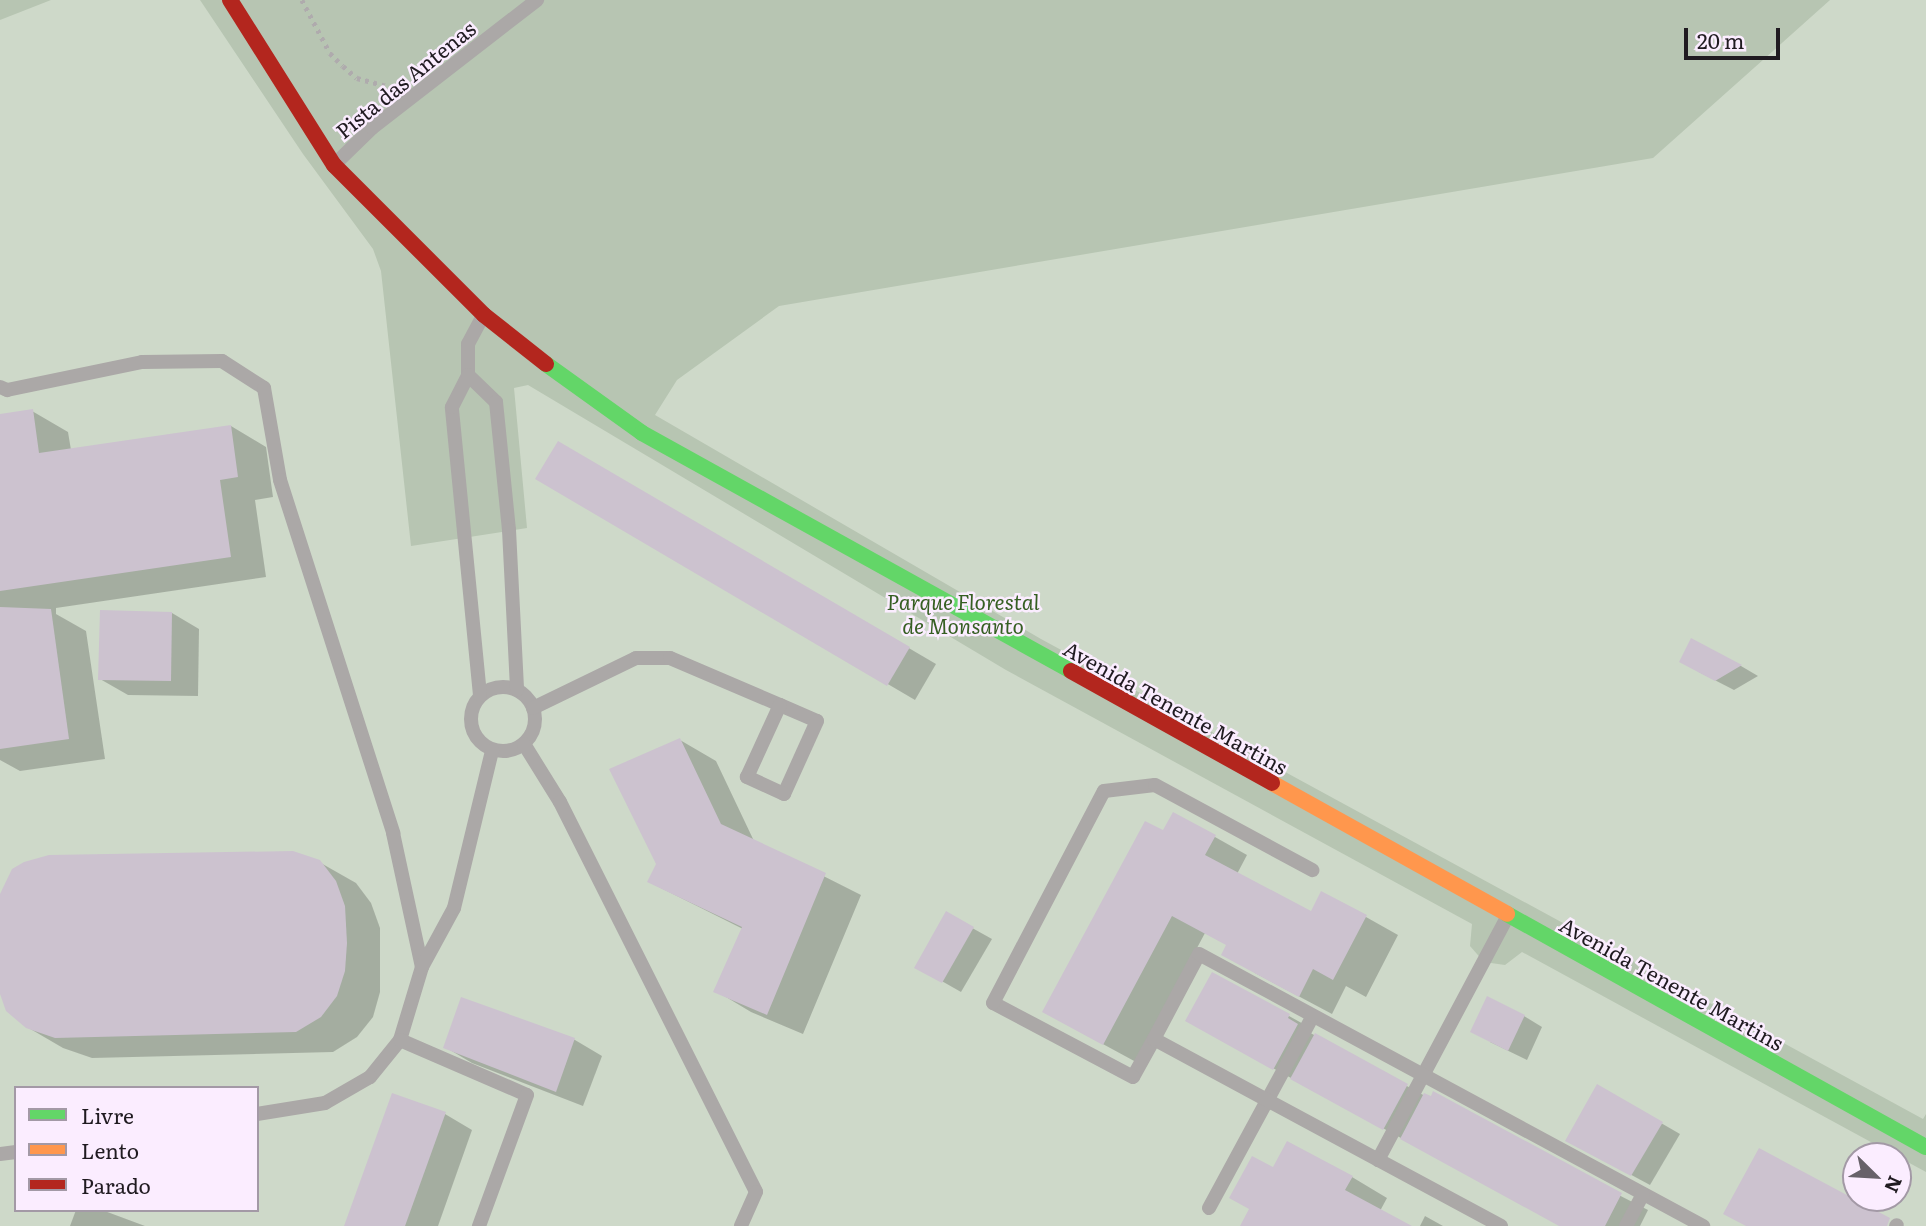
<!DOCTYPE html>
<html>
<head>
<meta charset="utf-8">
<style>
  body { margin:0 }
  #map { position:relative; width:1926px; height:1226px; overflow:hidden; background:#ece4ee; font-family:Literata,serif }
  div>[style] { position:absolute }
  .green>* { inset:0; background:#ced9c9 }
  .forest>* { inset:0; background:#b7c5b2 }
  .shadow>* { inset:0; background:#0003 }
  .building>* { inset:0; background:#ccc2cf }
  .path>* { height:4.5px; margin-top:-2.25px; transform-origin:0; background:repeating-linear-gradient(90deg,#afabad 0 3.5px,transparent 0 8.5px) }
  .lane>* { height:14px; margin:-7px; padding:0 7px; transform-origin:7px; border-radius:7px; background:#aba8a7 }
  .lane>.ring { margin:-7px; padding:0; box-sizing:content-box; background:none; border:14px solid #aba8a7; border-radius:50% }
  .fast>* { height:16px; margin:-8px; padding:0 8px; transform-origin:8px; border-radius:8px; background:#63d668 }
  .slow>* { height:16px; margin:-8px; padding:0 8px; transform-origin:8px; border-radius:8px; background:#ff974d }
  .jam>* { height:16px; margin:-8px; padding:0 8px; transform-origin:8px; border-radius:8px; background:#b3261e }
  span { translate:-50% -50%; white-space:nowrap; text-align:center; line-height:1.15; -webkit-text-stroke:5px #fbedff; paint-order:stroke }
  .street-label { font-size:21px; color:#201b21 }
  .park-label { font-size:21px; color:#365f23; font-style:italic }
  .legend { position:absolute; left:14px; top:1086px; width:245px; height:126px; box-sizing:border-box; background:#fbedff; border:2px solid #a399a6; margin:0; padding:9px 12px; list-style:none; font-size:21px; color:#201b21 }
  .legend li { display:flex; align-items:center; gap:14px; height:35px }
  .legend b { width:35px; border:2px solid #a399a6 }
  .north { position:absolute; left:1842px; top:1142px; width:70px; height:70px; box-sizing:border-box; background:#fbedff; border:2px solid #a399a6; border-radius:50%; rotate:114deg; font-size:19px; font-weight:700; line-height:28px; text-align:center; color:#201b21 }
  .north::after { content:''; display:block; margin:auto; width:24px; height:32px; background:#676169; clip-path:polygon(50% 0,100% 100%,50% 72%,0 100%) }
  .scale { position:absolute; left:1684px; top:28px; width:96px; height:32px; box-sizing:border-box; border:4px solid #201b21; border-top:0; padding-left:9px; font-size:21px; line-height:24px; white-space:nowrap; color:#201b21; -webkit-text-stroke:5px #fbedff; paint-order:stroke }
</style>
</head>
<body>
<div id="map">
  <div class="green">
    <div style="clip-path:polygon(evenodd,0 0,1926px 0,1926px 1226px,0 1226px,0 0,16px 1088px,257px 1088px,257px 1210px,16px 1210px,16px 1088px,0 0,1856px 1156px,1898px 1156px,1898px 1198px,1856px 1198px,1856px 1156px)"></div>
  </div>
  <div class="forest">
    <div style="clip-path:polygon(0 0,51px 0,0 20px)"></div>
    <div style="clip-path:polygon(200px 0,1830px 0,1653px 158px,779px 306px,677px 380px,655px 415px,1041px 639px,1923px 1119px,1926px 1114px,1926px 1172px,1522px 952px,1505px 965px,1484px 962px,1470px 946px,1472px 924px,1006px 670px,528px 385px,514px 388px,527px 528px,411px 546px,381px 271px,373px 249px,303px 154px)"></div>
  </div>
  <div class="shadow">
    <div style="clip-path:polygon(32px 411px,68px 432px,71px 450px,231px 426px,266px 447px,273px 497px,255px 500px,266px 577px,56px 608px,56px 614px,86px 631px,105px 759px,20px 771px,0 760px,0 416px)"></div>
    <div style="clip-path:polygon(559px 443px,936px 664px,915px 700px,538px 479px)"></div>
    <div style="clip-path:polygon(172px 613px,199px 629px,198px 696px,128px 695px,100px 679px)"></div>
    <div style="clip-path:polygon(1692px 640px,1741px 666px,1758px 676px,1734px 690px,1699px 672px)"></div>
    <div style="clip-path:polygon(680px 740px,716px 761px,754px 841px,861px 895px,803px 1034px,751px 1012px,716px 991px,743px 929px,649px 882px,657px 864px)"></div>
    <div style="clip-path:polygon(1163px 833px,1215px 837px,1247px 855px,1237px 874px,1312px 913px,1366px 917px,1398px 935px,1366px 997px,1346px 986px,1332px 1014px,1255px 973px,1228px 945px,1205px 933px,1136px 1062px,1077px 1030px)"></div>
    <div style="clip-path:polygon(319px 862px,356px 883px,371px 903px,380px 928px,380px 992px,373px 1017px,357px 1037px,333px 1052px,92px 1058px,63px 1048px,27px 1027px,0 989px,0 902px)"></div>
    <div style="clip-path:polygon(947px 914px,992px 939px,961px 992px,917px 967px)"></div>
    <div style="clip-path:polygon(463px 999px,575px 1040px,602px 1056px,583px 1106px,472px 1063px,445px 1047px)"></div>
    <div style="clip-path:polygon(1289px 1016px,1307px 1026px,1305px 1030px,1425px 1096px,1648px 1210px,1640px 1226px,1562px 1226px,1205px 1031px)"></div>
    <div style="clip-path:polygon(1524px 1016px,1542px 1027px,1527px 1060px,1490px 1042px)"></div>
    <div style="clip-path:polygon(1597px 1086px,1680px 1134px,1650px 1185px,1585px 1150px)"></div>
    <div style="clip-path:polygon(445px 1114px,472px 1130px,438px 1226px,345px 1226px)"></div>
    <div style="clip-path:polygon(1274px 1170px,1352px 1177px,1387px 1198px,1380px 1211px,1408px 1226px,1255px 1226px)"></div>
    <div style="clip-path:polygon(76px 1210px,102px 1210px,145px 1226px,70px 1226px)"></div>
    <div style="clip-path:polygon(1425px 1216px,1443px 1226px,1420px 1226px)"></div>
  </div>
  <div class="building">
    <div style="clip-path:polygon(33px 409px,39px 453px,231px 425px,238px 477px,220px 480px,231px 557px,0 591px,0 414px)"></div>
    <div style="clip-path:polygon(558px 441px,910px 647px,887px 686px,535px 479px)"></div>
    <div style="clip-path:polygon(0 607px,51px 609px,69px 739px,0 749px)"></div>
    <div style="clip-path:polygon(100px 610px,172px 612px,171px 681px,98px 680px)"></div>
    <div style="clip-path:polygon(1691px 638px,1742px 665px,1715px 681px,1679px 662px)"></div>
    <div style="clip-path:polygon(680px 738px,721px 824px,826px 873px,767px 1015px,713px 992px,742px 927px,647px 882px,656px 864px,609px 769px)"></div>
    <div style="clip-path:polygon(1173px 812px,1216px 835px,1205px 855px,1311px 911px,1321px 891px,1367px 915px,1333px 980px,1313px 969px,1299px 997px,1221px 955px,1226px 945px,1172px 916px,1103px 1045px,1042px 1012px,1145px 821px,1163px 830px)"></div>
    <div style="clip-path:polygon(293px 851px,320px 860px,336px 881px,345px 906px,347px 943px,345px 971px,337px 996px,321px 1017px,296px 1032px,55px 1038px,26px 1028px,6px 1011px,0 994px,0 894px,12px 869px,24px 862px,49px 855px)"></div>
    <div style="clip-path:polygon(946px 911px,974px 927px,942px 983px,914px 968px)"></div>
    <div style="clip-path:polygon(1212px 972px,1290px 1014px,1288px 1018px,1298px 1024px,1273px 1070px,1185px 1021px)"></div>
    <div style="clip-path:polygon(1487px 996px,1525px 1015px,1508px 1051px,1470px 1032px)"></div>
    <div style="clip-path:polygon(461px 997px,575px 1038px,556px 1092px,443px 1048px)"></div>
    <div style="clip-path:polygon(1315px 1033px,1408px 1084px,1383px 1130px,1290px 1079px)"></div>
    <div style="clip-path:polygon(1597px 1084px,1663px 1122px,1631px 1176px,1565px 1141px)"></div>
    <div style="clip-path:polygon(1433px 1091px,1622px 1193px,1605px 1226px,1559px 1226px,1400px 1139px,1424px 1093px,1431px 1096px)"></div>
    <div style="clip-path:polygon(392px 1093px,446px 1112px,405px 1226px,344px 1226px)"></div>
    <div style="clip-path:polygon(1287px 1141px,1353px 1176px,1345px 1190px,1412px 1226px,1240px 1226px,1249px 1209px,1229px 1198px,1252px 1156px,1273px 1167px)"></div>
    <div style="clip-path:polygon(1759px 1148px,1890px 1218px,1887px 1226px,1746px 1226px,1723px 1214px)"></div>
  </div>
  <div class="path">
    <div style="left:302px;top:0;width:60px;rotate:62.2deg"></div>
    <div style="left:330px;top:53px;width:18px;rotate:45deg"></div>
    <div style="left:343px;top:66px;width:18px;rotate:41deg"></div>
    <div style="left:357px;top:78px;width:34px;rotate:15deg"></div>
  </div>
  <div class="lane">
    <div style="left:335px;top:164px;width:52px;rotate:-44.2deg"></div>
    <div style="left:372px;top:128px;width:209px;rotate:-37.8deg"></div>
    <div style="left:468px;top:375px;width:31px;rotate:-90deg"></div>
    <div style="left:468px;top:344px;width:32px;rotate:-62deg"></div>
    <div style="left:0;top:387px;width:8px;rotate:23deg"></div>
    <div style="left:7px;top:390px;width:138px;rotate:-11.7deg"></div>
    <div style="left:142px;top:362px;width:80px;rotate:-0.7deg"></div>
    <div style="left:222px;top:361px;width:50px;rotate:32.7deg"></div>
    <div style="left:264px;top:388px;width:93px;rotate:80.1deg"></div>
    <div style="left:280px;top:480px;width:371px;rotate:72.2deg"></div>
    <div style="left:393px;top:833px;width:137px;rotate:77.8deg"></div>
    <div style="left:422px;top:967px;width:76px;rotate:106.8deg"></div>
    <div style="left:400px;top:1040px;width:48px;rotate:129deg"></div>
    <div style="left:370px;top:1077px;width:52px;rotate:150deg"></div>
    <div style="left:325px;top:1103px;width:69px;rotate:170.8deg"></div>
    <div class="ring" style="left:471px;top:687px;width:50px;height:50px"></div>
    <div style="left:480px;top:695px;width:289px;rotate:-95.6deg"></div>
    <div style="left:452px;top:407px;width:36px;rotate:-63deg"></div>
    <div style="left:468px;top:375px;width:39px;rotate:44deg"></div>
    <div style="left:496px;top:402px;width:129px;rotate:84.2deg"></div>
    <div style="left:509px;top:530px;width:160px;rotate:87.1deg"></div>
    <div style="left:533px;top:708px;width:114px;rotate:-25.9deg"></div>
    <div style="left:636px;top:658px;width:34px"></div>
    <div style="left:670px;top:658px;width:120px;rotate:23.1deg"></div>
    <div style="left:780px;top:705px;width:40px;rotate:23.4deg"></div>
    <div style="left:817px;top:721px;width:80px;rotate:114.3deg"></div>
    <div style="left:784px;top:794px;width:41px;rotate:-155.3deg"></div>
    <div style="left:747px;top:777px;width:79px;rotate:-65.4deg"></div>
    <div style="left:524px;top:744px;width:68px;rotate:58.2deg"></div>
    <div style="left:560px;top:802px;width:436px;rotate:63.3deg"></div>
    <div style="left:756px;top:1192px;width:37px;rotate:114deg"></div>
    <div style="left:422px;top:967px;width:67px;rotate:-61.5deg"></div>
    <div style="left:454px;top:908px;width:162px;rotate:-76.4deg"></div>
    <div style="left:1154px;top:1039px;width:43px;rotate:118.9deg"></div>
    <div style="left:1133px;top:1077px;width:158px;rotate:-152.1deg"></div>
    <div style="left:993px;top:1003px;width:239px;rotate:-62.4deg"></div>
    <div style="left:1104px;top:791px;width:51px;rotate:-6.7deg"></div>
    <div style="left:1155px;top:785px;width:179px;rotate:28.4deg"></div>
    <div style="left:400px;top:1040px;width:138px;rotate:23.4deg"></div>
    <div style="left:527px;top:1095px;width:140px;rotate:110.1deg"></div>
    <div style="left:0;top:1154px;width:16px;rotate:-7deg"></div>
    <div style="left:1378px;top:1160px;width:275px;rotate:-62deg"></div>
    <div style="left:1209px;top:1208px;width:218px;rotate:-61.6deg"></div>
    <div style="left:1501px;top:1226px;width:394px;rotate:-151.7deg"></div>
    <div style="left:1154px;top:1039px;width:96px;rotate:-62.1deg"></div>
    <div style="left:1199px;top:954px;width:573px;rotate:28.35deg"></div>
    <div style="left:1626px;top:1226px;width:36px;rotate:-62deg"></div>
    <div style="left:1896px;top:1226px;width:1px;rotate:-45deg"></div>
  </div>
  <div class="fast">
    <div style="left:546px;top:364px;width:118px;rotate:35.7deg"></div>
    <div style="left:642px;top:433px;width:491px;rotate:29deg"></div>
    <div style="left:1507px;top:914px;width:479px;rotate:29.1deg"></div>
  </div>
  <div class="slow">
    <div style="left:1272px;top:783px;width:269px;rotate:29.1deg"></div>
  </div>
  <div class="jam">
    <div style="left:230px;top:0;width:195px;rotate:57.8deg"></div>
    <div style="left:334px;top:165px;width:212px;rotate:45deg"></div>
    <div style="left:484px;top:315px;width:79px;rotate:38.3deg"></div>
    <div style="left:1071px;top:671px;width:230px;rotate:29.1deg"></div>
  </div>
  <div class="street-label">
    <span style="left:405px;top:79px;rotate:-39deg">Pista das Antenas</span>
    <span style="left:1176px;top:707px;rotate:29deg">Avenida Tenente Martins</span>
    <span style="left:1672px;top:983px;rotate:29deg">Avenida Tenente Martins</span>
  </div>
  <div class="park-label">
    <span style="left:963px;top:613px">Parque Florestal<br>de Monsanto</span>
  </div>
  <ul class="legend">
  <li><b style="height:9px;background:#63d668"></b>Livre</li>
  <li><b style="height:9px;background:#ff974d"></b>Lento</li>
  <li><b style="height:9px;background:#b3261e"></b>Parado</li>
  </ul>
  <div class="north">N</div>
  <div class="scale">20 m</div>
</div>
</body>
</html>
